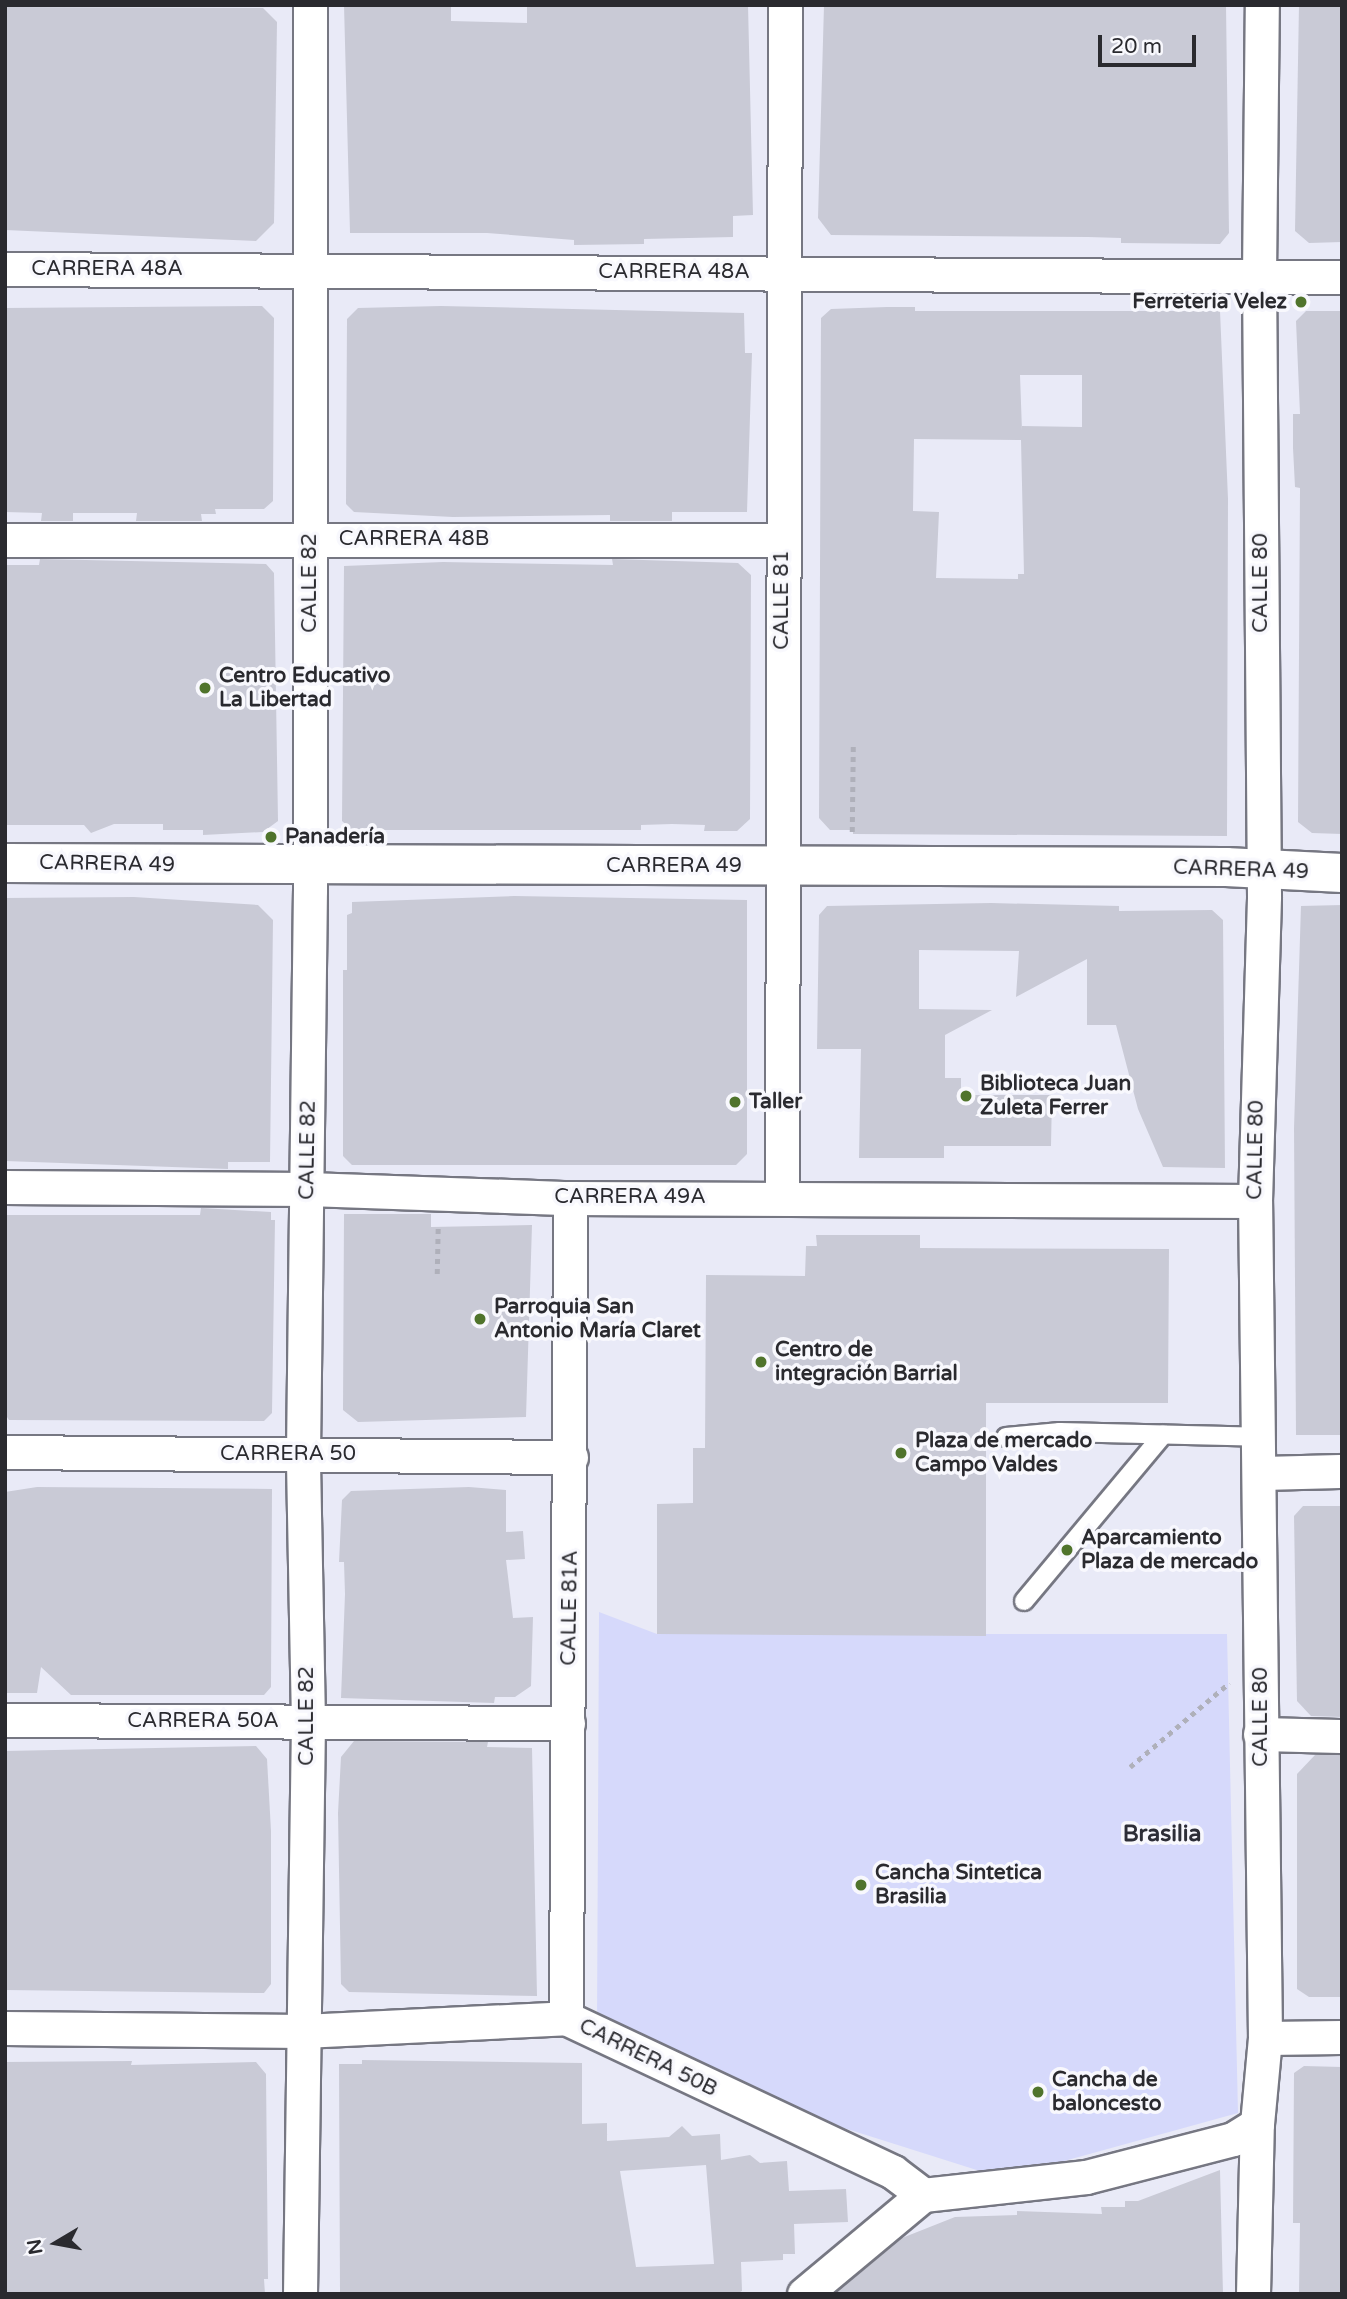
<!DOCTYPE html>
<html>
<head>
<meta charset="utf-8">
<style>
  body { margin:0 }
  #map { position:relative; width:1347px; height:2299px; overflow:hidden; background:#e9eaf7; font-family:"Varela Round",sans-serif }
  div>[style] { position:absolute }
  .green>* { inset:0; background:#d6d9fb }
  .building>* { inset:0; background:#c9cad6 }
  .path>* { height:4.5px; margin-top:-2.25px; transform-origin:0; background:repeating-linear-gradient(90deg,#afb0ba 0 5px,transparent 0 10px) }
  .roads { filter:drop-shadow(2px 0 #767782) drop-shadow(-2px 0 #767782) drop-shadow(0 2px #767782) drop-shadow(0 -2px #767782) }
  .service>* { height:18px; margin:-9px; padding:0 9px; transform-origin:9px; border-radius:9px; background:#fff }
  .minor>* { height:33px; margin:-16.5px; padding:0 16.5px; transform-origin:16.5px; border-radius:16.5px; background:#fff }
  .tertiary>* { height:38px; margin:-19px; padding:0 19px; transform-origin:19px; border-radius:19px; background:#fff }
  .dots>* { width:19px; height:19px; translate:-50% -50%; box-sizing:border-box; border:4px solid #f8f8fd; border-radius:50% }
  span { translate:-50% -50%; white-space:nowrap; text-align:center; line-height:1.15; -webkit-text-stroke:7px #f8f8fd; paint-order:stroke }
  .street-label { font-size:21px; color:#2a2a2f }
  .poi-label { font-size:21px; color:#2a2a2f; font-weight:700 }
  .right { translate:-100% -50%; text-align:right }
  .left { translate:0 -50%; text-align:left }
  .neighbourhood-label { font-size:23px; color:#2d2e37; font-weight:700 }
  .frame { position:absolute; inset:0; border:7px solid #2a2a2f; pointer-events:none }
  .north { position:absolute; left:21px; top:2208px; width:70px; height:70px; -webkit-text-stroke:5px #f8f8fd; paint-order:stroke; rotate:260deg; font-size:19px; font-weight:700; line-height:28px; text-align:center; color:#2a2a2f }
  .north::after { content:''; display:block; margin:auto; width:24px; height:32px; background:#2a2a2f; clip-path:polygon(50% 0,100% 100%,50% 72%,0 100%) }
  .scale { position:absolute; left:1098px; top:35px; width:98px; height:32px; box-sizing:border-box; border:4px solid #2a2a2f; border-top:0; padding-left:9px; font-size:21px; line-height:24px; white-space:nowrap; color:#2a2a2f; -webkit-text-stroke:5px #f8f8fd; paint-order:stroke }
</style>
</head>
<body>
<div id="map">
  <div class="green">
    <div style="clip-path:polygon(599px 1612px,657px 1634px,1227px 1634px,1238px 2113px,1002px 2178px,765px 2103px,597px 2026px)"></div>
  </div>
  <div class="building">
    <div style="clip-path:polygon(344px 5px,451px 5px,451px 21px,527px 23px,527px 5px,748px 5px,753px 215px,733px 216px,733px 237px,644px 239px,644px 244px,574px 245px,574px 240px,487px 233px,350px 233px)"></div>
    <div style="clip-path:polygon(824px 5px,1226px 5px,1229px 233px,1220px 244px,1121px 243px,1121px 238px,1088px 237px,831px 235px,818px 218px)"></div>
    <div style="clip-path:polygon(1299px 5px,1342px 5px,1342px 242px,1309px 243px,1295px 231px)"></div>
    <div style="clip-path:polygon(5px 7px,263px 8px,277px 22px,274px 223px,256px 241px,5px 230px)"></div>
    <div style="clip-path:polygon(262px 306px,274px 318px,273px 501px,264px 509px,215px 509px,216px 514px,201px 514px,202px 521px,136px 521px,137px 513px,73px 513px,73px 521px,41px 521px,42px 513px,5px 512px,5px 308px)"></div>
    <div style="clip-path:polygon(441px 306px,744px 313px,745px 353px,752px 353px,747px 512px,672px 512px,672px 521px,610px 521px,610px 515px,453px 517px,354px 512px,346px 504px,347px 319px,358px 308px)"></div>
    <div style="clip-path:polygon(evenodd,887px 307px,915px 307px,915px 311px,1220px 311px,1228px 499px,1227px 836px,853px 834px,853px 830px,830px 830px,819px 818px,821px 318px,831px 309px,887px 307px,1020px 375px,1082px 375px,1082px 427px,1022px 426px,1022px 431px,1020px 375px,887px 307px,914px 439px,1021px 440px,1024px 574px,1018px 574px,1018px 579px,936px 578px,939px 512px,913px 511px,914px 439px)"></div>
    <div style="clip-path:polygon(1306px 311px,1342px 311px,1342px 834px,1312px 833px,1298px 822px,1300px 488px,1295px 487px,1293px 448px,1293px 414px,1300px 414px,1296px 321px)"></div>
    <div style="clip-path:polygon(40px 559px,266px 564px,274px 573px,278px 821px,263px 832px,203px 835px,203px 830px,163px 830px,163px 824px,114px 824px,91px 833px,84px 825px,5px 825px,5px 565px,39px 565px)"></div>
    <div style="clip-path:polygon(612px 559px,738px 563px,751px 575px,750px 819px,737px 831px,704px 831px,705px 825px,672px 824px,641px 825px,641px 830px,352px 830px,342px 821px,344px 566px,443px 562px,613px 565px)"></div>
    <div style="clip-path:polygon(514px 896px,747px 900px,747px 1154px,736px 1165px,352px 1165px,343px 1156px,343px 970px,347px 970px,347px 915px,352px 913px,352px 902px)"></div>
    <div style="clip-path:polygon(5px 898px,134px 897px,258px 905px,273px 920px,270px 1162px,228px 1162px,228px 1169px,5px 1161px)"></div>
    <div style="clip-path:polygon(991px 903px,1119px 906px,1119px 911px,1212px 910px,1223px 920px,1225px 1168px,1163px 1167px,1138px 1109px,1116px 1025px,1087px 1025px,1087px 959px,1016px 997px,1019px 951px,919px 950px,919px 1009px,992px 1010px,945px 1035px,945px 1078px,961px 1078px,961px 1095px,1052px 1095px,1051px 1146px,944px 1146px,944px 1158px,859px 1158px,861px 1049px,817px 1049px,819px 915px,827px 906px)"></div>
    <div style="clip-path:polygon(1342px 905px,1342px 1435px,1296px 1435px,1294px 1128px,1301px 906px)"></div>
    <div style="clip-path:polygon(201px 1208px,271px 1212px,271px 1220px,275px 1220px,272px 1413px,264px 1421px,9px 1420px,5px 1414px,5px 1215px,200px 1215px)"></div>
    <div style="clip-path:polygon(344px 1214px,431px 1214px,431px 1227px,532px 1225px,526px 1417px,358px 1422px,343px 1410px)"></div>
    <div style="clip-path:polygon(816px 1235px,920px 1235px,920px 1248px,1169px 1249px,1168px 1403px,986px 1403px,986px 1636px,657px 1634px,657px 1504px,693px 1503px,693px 1448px,705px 1448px,706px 1275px,805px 1276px,806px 1246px,817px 1246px)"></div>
    <div style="clip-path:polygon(37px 1487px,272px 1489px,271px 1687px,264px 1695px,71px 1695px,41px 1667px,37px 1693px,5px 1693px,5px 1492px)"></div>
    <div style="clip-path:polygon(469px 1487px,506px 1490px,506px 1532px,523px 1531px,525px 1559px,506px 1560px,513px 1618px,533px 1617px,531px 1686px,515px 1697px,495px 1697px,494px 1703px,341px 1698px,345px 1594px,344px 1562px,339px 1562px,342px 1500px,351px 1491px)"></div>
    <div style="clip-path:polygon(1303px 1506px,1342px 1506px,1342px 1717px,1311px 1716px,1297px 1701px,1294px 1516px)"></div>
    <div style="clip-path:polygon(354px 1741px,488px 1742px,487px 1747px,532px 1748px,537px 1996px,349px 1992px,341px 1984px,338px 1813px,341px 1757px)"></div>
    <div style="clip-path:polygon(256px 1746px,267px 1759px,271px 1831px,271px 1984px,264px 1993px,5px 1990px,5px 1751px)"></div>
    <div style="clip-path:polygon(1315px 1755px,1342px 1755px,1342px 1997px,1309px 1997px,1297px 1989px,1297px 1774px)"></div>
    <div style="clip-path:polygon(evenodd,362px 2060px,582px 2063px,582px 2124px,607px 2123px,607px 2141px,669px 2137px,682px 2126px,692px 2136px,720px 2134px,721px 2160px,750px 2155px,760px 2163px,787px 2161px,789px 2191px,846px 2189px,848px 2222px,794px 2224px,795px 2254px,783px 2254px,783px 2260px,741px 2262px,742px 2291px,736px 2294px,340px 2294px,339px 2064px,362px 2064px,362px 2060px,706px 2165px,714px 2264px,636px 2267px,620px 2171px,706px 2165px)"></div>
    <div style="clip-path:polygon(132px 2061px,131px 2065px,256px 2062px,266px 2074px,268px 2279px,264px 2279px,265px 2294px,5px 2294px,5px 2062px)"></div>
    <div style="clip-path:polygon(1304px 2066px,1342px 2067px,1342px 2294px,1299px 2294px,1300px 2223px,1293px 2223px,1294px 2073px)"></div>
    <div style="clip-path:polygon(1220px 2170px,1223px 2294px,834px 2294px,902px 2238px,955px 2217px,1017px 2215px,1017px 2211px,1102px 2214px,1101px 2207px,1125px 2207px,1125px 2201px,1138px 2201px)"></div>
  </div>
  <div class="path">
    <div style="left:852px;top:832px;width:86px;rotate:-89.3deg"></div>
    <div style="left:437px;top:1274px;width:48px;rotate:-88.8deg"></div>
    <div style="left:1130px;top:1767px;width:130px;rotate:-40.3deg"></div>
  </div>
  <div class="roads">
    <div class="service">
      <div style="left:1006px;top:1437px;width:54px;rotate:-5.3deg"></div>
      <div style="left:1060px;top:1432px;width:199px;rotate:1.4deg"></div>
      <div style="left:1024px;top:1601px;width:217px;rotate:-50.1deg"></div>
    </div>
    <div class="minor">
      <div style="left:5px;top:269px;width:1337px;rotate:0.34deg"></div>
      <div style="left:5px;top:540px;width:776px"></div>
      <div style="left:5px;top:1187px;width:303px;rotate:0.4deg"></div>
      <div style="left:308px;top:1189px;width:262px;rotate:2deg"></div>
      <div style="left:570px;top:1198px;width:685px;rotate:0.25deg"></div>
      <div style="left:782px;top:1196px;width:1191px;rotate:-89.86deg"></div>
      <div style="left:5px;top:1452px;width:566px;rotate:0.51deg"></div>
      <div style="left:1260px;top:1473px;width:82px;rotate:-1.4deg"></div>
      <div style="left:5px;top:1720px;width:563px;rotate:0.31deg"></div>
      <div style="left:1260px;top:1734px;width:82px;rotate:1.4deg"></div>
      <div style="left:566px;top:2018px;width:820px;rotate:-89.72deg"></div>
      <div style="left:5px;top:2028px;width:298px;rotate:0.6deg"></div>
      <div style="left:303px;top:2031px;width:263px;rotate:-2.8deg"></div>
      <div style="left:566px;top:2018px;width:361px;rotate:25.2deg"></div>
      <div style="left:893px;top:2172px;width:38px;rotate:37deg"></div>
      <div style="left:923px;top:2195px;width:164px;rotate:-6.3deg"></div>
      <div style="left:1086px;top:2177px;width:152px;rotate:-14.5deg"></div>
      <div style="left:1233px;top:2139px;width:28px;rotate:-32deg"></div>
      <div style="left:1265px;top:2038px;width:77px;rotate:-0.7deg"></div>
      <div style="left:300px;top:2294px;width:572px;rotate:-89.2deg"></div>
      <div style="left:308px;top:1722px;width:269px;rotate:-91.1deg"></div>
      <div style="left:303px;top:1453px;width:563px;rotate:-89.29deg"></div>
      <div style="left:310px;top:890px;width:885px;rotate:-90deg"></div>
      <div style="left:804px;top:2294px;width:155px;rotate:-39.8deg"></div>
      <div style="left:1253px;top:2294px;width:170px;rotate:-88.7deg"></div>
      <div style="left:1257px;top:2124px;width:86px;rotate:-84.7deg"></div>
      <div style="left:1265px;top:2038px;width:837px;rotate:-90.68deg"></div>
      <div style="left:1255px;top:1201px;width:305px;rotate:-88.3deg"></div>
      <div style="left:1264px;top:896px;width:620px;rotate:-90.46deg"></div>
      <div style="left:1259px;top:276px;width:271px;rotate:-89.4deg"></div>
    </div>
    <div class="tertiary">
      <div style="left:5px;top:863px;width:1221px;rotate:0.19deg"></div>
      <div style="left:1226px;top:867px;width:116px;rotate:3deg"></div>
    </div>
  </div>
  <div class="dots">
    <div style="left:1301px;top:302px;background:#50742c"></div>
    <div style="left:205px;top:688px;background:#50742c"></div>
    <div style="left:271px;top:837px;background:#50742c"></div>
    <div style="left:966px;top:1096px;background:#50742c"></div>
    <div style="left:735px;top:1102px;background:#50742c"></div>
    <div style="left:480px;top:1319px;background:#50742c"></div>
    <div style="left:761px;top:1362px;background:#50742c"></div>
    <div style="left:901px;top:1453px;background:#50742c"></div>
    <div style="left:1067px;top:1550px;background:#50742c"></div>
    <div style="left:861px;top:1885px;background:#50742c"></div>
    <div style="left:1038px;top:2092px;background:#50742c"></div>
  </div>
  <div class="street-label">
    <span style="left:107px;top:269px">CARRERA 48A</span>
    <span style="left:674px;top:272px">CARRERA 48A</span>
    <span style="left:414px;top:539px">CARRERA 48B</span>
    <span style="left:310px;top:583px;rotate:-90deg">CALLE 82</span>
    <span style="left:1261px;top:583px;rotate:-90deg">CALLE 80</span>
    <span style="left:782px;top:600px;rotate:-90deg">CALLE 81</span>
    <span style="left:107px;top:864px;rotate:1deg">CARRERA 49</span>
    <span style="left:674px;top:866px">CARRERA 49</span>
    <span style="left:1241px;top:870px;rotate:2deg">CARRERA 49</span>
    <span style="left:308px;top:1150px;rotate:-89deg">CALLE 82</span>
    <span style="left:1256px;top:1150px;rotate:-89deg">CALLE 80</span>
    <span style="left:630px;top:1197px">CARRERA 49A</span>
    <span style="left:288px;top:1454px">CARRERA 50</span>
    <span style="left:570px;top:1608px;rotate:-89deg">CALLE 81A</span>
    <span style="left:307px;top:1716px;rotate:-90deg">CALLE 82</span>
    <span style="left:1261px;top:1717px;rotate:-90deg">CALLE 80</span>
    <span style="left:203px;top:1721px">CARRERA 50A</span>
    <span style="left:648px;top:2058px;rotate:26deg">CARRERA 50B</span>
  </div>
  <div class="poi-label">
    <span class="right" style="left:1287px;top:302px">Ferreteria Velez</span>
    <span class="left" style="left:219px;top:688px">Centro Educativo<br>La Libertad</span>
    <span class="left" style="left:285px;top:837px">Panadería</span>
    <span class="left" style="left:980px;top:1096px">Biblioteca Juan<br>Zuleta Ferrer</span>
    <span class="left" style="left:749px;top:1102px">Taller</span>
    <span class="left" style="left:494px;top:1319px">Parroquia San<br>Antonio María Claret</span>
    <span class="left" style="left:775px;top:1362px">Centro de<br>integración Barrial</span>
    <span class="left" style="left:915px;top:1453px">Plaza de mercado<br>Campo Valdes</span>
    <span class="left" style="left:1081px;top:1550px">Aparcamiento<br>Plaza de mercado</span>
    <span class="left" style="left:875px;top:1885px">Cancha Sintetica<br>Brasilia</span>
    <span class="left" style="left:1052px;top:2092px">Cancha de<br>baloncesto</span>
  </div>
  <div class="neighbourhood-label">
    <span style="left:1162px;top:1834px">Brasilia</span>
  </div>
  <div class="frame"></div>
  <div class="north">N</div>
  <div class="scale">20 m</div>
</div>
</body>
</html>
